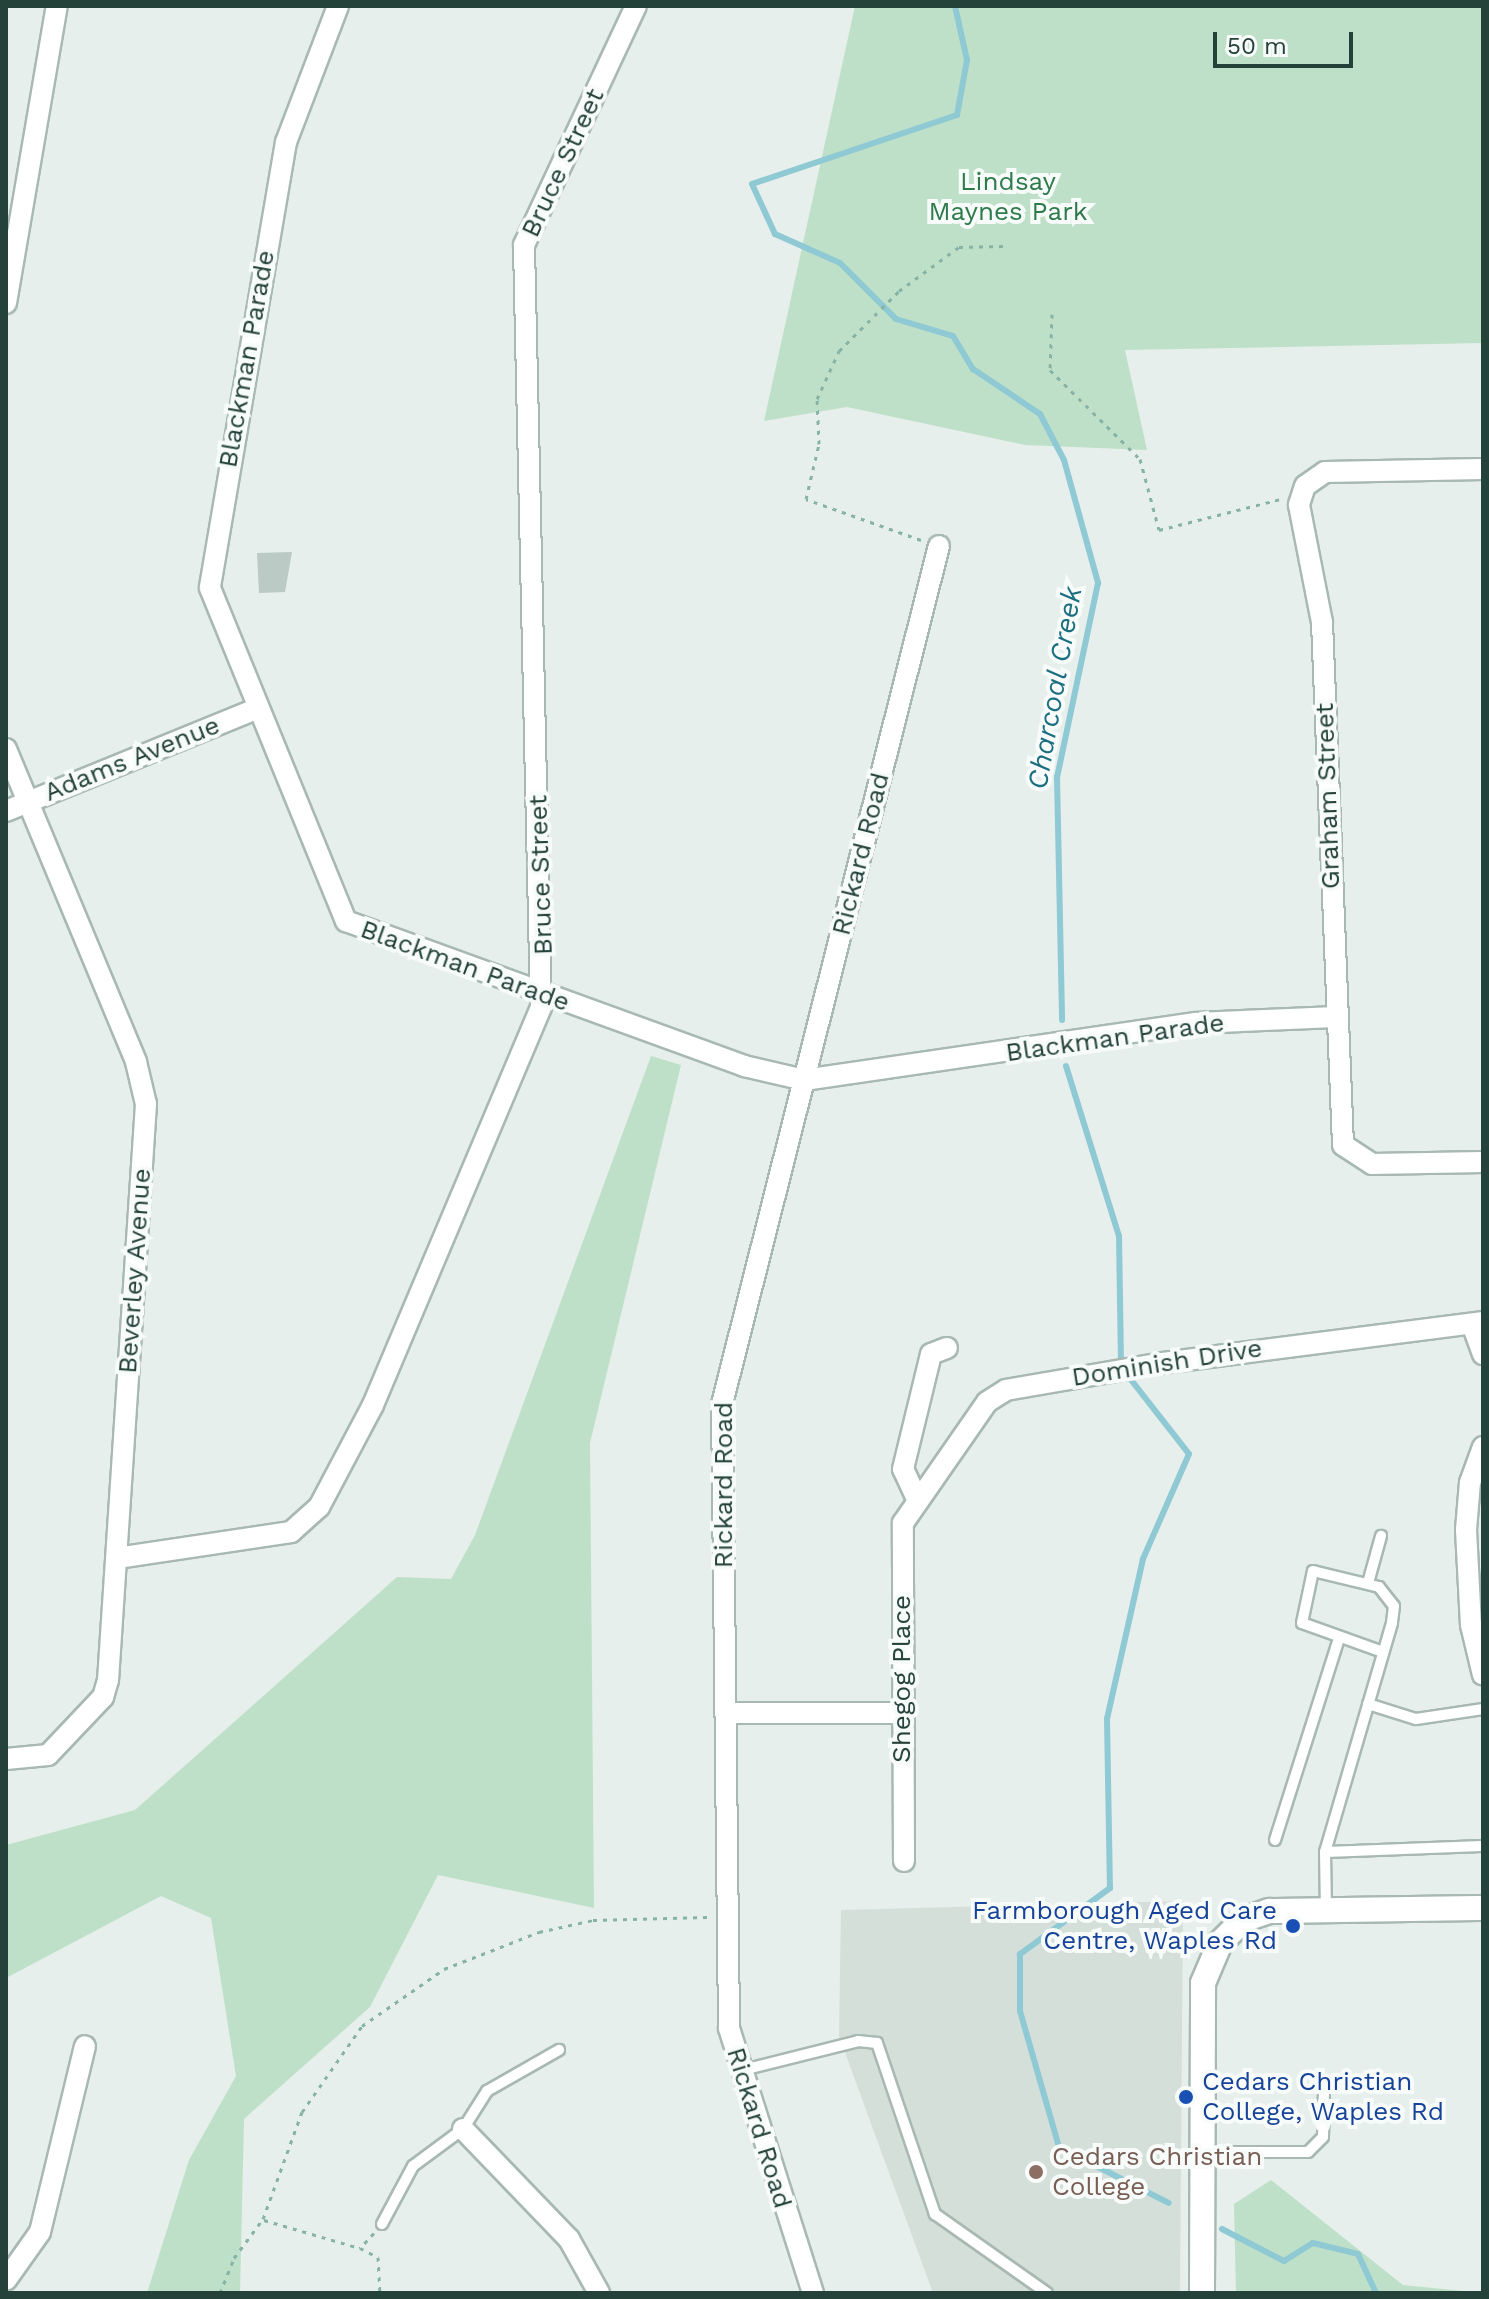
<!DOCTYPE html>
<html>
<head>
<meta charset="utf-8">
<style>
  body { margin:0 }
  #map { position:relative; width:1489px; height:2299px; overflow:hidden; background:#e6efeb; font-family:"Work Sans",sans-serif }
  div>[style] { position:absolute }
  .built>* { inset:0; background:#d4dfda }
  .green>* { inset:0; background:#bfe0c8 }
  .stream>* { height:6px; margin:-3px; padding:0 3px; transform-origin:3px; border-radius:3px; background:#8ec9d4 }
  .building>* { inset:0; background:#bbcac4 }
  .path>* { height:3px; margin-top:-1.5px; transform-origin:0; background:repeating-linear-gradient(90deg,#86b3a5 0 4px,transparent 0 10px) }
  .roads { filter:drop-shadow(2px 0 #a8b8b2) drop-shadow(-2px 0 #a8b8b2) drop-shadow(0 2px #a8b8b2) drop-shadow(0 -2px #a8b8b2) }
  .lane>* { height:10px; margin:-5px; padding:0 5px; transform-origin:5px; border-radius:5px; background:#fff }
  .street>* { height:20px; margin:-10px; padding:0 10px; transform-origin:10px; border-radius:10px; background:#fff }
  .secondary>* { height:24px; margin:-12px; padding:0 12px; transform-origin:12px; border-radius:12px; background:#fff }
  .dots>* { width:22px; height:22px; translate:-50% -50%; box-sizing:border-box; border:4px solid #f7fbf9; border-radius:50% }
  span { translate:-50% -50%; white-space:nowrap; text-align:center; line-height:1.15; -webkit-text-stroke:8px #f7fbf9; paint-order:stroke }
  .street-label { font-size:26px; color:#24423a }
  .park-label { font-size:26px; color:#2d7a4b }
  .transit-label { font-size:26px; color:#164399 }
  .right { translate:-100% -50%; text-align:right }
  .left { translate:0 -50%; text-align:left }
  .education-label { font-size:26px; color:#785e54 }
  .water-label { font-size:28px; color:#1c6f80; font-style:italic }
  .frame { position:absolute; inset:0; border:8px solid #24423a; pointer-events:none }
  .scale { position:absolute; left:1213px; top:32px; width:140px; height:36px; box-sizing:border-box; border:4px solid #24423a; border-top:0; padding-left:10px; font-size:24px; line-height:28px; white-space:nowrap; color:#24423a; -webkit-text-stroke:6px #f7fbf9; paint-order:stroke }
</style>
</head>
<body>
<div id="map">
  <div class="built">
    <div style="clip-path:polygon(1183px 1901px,1180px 2293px,933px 2293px,839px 2036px,841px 1910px)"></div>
  </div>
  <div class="green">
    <div style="clip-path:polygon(855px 6px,1483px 6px,1483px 343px,1125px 350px,1147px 450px,1025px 445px,847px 407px,764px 421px)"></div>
    <div style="clip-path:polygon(651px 1056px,681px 1065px,590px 1443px,594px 1908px,438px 1875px,370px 2007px,244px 2119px,240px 2293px,147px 2293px,189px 2160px,236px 2076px,211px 1918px,161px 1896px,6px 1978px,6px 1845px,135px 1810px,397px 1577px,451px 1579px,475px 1535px)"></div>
    <div style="clip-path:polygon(1271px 2180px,1403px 2285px,1483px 2293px,1236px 2293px,1234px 2204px)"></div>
  </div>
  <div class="stream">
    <div style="left:955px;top:6px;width:55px;rotate:77.5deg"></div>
    <div style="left:967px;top:60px;width:56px;rotate:100.3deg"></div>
    <div style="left:957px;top:115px;width:216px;rotate:161.4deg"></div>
    <div style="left:752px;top:184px;width:55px;rotate:65.3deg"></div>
    <div style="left:775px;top:234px;width:71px;rotate:24deg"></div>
    <div style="left:840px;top:263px;width:79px;rotate:45deg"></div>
    <div style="left:896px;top:319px;width:59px;rotate:16.6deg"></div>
    <div style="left:953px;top:336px;width:39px;rotate:59deg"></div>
    <div style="left:973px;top:369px;width:81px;rotate:33.9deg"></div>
    <div style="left:1040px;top:414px;width:52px;rotate:62.4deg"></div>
    <div style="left:1064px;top:460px;width:128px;rotate:74.5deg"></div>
    <div style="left:1098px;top:583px;width:198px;rotate:101.9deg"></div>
    <div style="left:1057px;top:777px;width:243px;rotate:88.8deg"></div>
    <div style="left:1066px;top:1066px;width:178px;rotate:72.7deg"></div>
    <div style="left:1119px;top:1236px;width:131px;rotate:89.1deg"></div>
    <div style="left:1121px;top:1367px;width:110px;rotate:52deg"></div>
    <div style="left:1189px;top:1454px;width:115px;rotate:113.7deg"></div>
    <div style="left:1143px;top:1559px;width:164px;rotate:102.7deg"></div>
    <div style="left:1107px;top:1719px;width:169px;rotate:89deg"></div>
    <div style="left:1110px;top:1888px;width:112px;rotate:143.7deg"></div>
    <div style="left:1020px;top:1954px;width:57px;rotate:90deg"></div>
    <div style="left:1020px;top:2011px;width:141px;rotate:74deg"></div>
    <div style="left:1059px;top:2147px;width:123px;rotate:27deg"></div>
    <div style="left:1222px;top:2229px;width:70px;rotate:27.3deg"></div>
    <div style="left:1284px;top:2261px;width:34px;rotate:-32deg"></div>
    <div style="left:1313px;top:2243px;width:46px;rotate:13.7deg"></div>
    <div style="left:1358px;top:2254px;width:43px;rotate:65.2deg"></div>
  </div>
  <div class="building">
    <div style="clip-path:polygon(292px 552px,285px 592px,259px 593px,257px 553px)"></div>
  </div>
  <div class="path">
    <div style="left:1052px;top:314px;width:56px;rotate:92deg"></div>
    <div style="left:1050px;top:370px;width:127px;rotate:44.7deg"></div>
    <div style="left:1140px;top:459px;width:73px;rotate:75deg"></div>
    <div style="left:1159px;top:530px;width:126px;rotate:-14.3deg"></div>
    <div style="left:921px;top:540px;width:122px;rotate:-160.4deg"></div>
    <div style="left:806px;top:499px;width:57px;rotate:-76.7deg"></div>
    <div style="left:819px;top:444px;width:45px;rotate:-92.5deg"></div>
    <div style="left:817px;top:399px;width:53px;rotate:-65.4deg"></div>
    <div style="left:839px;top:351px;width:85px;rotate:-45deg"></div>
    <div style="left:899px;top:291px;width:74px;rotate:-36.3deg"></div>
    <div style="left:959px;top:247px;width:44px;rotate:-1.3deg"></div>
    <div style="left:264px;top:2220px;width:100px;rotate:16.3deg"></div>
    <div style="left:374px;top:2233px;width:21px;rotate:133deg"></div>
    <div style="left:360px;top:2248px;width:20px;rotate:27deg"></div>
    <div style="left:378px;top:2257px;width:36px;rotate:87deg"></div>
    <div style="left:220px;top:2293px;width:38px;rotate:-68deg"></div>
    <div style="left:234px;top:2258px;width:49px;rotate:-53.4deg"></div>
    <div style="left:263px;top:2219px;width:114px;rotate:-70deg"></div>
    <div style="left:302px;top:2112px;width:105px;rotate:-55.1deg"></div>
    <div style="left:362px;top:2026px;width:100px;rotate:-34.8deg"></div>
    <div style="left:444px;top:1969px;width:102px;rotate:-21.3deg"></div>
    <div style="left:539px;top:1932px;width:55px;rotate:-12.5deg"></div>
    <div style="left:593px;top:1920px;width:114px;rotate:-1.5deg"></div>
  </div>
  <div class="roads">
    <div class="lane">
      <div style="left:1368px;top:1583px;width:49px;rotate:-74.5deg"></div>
      <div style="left:1383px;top:1652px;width:86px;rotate:-160.3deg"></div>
      <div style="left:1302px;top:1623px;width:53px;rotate:-78.1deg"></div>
      <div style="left:1313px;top:1571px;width:68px;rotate:13.6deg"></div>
      <div style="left:1379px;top:1587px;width:24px;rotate:52deg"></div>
      <div style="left:1394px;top:1606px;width:17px;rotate:97deg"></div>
      <div style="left:1392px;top:1623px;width:239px;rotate:106.3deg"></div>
      <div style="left:1325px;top:1852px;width:158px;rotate:-2.2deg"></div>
      <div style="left:1368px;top:1704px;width:50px;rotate:17.4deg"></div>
      <div style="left:1416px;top:1719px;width:68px;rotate:-8.5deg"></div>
      <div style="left:1275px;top:1840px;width:212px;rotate:-72.4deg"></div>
      <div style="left:1325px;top:1852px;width:56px;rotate:89deg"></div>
      <div style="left:739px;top:2071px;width:123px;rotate:-14.1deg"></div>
      <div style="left:858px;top:2041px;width:19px;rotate:6deg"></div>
      <div style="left:877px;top:2043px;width:181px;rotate:71.3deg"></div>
      <div style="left:935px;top:2214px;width:137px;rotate:35.2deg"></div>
      <div style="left:1204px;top:2152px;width:104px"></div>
      <div style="left:1308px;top:2152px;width:21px;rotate:-45deg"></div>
      <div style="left:1323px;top:2137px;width:49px;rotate:-88.8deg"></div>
      <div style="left:382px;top:2224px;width:66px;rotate:-61.9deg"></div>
      <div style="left:413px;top:2166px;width:62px;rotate:-36.5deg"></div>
      <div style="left:463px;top:2129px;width:45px;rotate:-57.7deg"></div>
      <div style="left:487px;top:2091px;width:83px;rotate:-29.7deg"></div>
    </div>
    <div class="street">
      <div style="left:338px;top:6px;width:146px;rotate:110.9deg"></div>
      <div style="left:286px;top:142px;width:452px;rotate:99.7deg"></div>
      <div style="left:210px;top:588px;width:360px;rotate:67.8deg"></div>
      <div style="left:346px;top:921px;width:424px;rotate:20deg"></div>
      <div style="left:744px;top:1066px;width:62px;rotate:13.1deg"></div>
      <div style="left:804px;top:1080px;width:396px;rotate:-8.3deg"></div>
      <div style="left:1196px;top:1023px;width:140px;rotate:-2.5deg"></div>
      <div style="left:6px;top:303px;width:301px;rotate:-80.3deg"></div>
      <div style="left:1483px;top:469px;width:158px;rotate:178.9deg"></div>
      <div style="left:1325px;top:472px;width:24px;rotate:145deg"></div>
      <div style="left:1305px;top:486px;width:20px;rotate:108deg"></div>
      <div style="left:1299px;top:505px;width:119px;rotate:78.9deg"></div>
      <div style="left:1322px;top:622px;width:523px;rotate:87.7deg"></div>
      <div style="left:1343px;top:1145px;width:35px;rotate:33deg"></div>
      <div style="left:1372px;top:1164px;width:111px;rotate:-1deg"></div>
      <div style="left:6px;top:749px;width:339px;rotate:67.4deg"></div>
      <div style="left:136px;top:1062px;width:43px;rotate:76.6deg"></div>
      <div style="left:146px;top:1104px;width:577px;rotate:93.77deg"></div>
      <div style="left:108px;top:1680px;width:18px;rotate:106deg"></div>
      <div style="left:103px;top:1697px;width:80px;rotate:133.5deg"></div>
      <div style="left:48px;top:1755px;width:42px;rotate:174.6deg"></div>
      <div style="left:6px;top:811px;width:272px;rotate:-22.2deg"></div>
      <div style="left:1472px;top:1324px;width:32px;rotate:70deg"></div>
      <div style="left:1483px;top:1447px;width:37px;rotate:110deg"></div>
      <div style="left:1470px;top:1482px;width:48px;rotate:94.8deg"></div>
      <div style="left:1466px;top:1530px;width:95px;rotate:87deg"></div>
      <div style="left:1471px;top:1625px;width:51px;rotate:76.5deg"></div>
      <div style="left:918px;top:1501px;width:35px;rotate:-115deg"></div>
      <div style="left:903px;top:1469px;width:118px;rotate:-76.3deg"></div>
      <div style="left:931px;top:1354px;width:17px;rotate:-21deg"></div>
      <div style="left:117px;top:1558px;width:176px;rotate:-8.5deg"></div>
      <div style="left:291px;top:1532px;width:38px;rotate:-42deg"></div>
      <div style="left:319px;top:1507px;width:115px;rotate:-62.1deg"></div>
      <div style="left:373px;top:1405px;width:432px;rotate:-67.1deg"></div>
      <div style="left:541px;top:1007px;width:762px;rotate:-91.28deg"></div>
      <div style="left:524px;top:245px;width:264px;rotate:-64.9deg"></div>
      <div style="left:726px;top:1713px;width:175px"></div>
      <div style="left:904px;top:1861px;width:338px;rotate:-90.2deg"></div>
      <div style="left:903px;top:1523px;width:147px;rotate:-55.2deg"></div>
      <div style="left:987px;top:1402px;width:22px;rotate:-32deg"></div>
      <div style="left:1006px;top:1390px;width:159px;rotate:-9.8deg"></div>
      <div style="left:1163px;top:1363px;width:323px;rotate:-7.3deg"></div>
      <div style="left:463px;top:2129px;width:153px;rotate:46.1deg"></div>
      <div style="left:569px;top:2239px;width:62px;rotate:60.9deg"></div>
      <div style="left:6px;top:2280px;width:59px;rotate:-54.7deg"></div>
      <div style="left:40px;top:2232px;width:191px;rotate:-76.4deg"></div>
      <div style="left:813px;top:2293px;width:278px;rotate:-107.6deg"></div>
      <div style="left:729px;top:2028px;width:624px;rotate:-90.64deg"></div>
      <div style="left:722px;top:1404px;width:885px;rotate:-75.81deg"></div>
    </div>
    <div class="secondary">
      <div style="left:1202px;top:2293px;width:310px;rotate:-89.8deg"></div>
      <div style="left:1203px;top:1983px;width:43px;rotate:-67deg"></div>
      <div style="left:1220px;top:1943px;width:33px;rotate:-45deg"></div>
      <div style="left:1243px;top:1920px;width:28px;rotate:-19deg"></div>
      <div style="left:1269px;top:1911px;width:214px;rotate:-0.8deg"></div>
    </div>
  </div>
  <div class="dots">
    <div style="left:1293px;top:1926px;background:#1a4fb4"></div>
    <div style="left:1186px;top:2097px;background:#1a4fb4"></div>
    <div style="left:1036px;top:2172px;background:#8d6e63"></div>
  </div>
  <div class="street-label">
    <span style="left:563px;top:163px;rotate:-65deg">Bruce Street</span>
    <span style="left:247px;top:359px;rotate:-80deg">Blackman Parade</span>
    <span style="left:132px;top:759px;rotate:-22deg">Adams Avenue</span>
    <span style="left:1328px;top:796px;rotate:-92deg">Graham Street</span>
    <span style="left:861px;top:854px;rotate:-76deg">Rickard Road</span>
    <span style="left:541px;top:875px;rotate:-92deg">Bruce Street</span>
    <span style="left:465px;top:966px;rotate:20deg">Blackman Parade</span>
    <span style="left:1115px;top:1038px;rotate:-8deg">Blackman Parade</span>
    <span style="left:135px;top:1271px;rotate:-86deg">Beverley Avenue</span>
    <span style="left:1167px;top:1363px;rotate:-9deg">Dominish Drive</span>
    <span style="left:724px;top:1485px;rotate:-90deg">Rickard Road</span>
    <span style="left:902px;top:1679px;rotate:-90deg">Shegog Place</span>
    <span style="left:759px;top:2128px;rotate:73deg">Rickard Road</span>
  </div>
  <div class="park-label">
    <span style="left:1008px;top:197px">Lindsay<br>Maynes Park</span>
  </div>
  <div class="transit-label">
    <span class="right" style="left:1277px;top:1926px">Farmborough Aged Care<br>Centre, Waples Rd</span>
    <span class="left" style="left:1202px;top:2097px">Cedars Christian<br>College, Waples Rd</span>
  </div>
  <div class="education-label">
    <span class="left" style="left:1052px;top:2172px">Cedars Christian<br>College</span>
  </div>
  <div class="water-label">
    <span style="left:1055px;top:688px;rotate:-80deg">Charcoal Creek</span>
  </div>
  <div class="frame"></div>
  <div class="scale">50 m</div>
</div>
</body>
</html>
